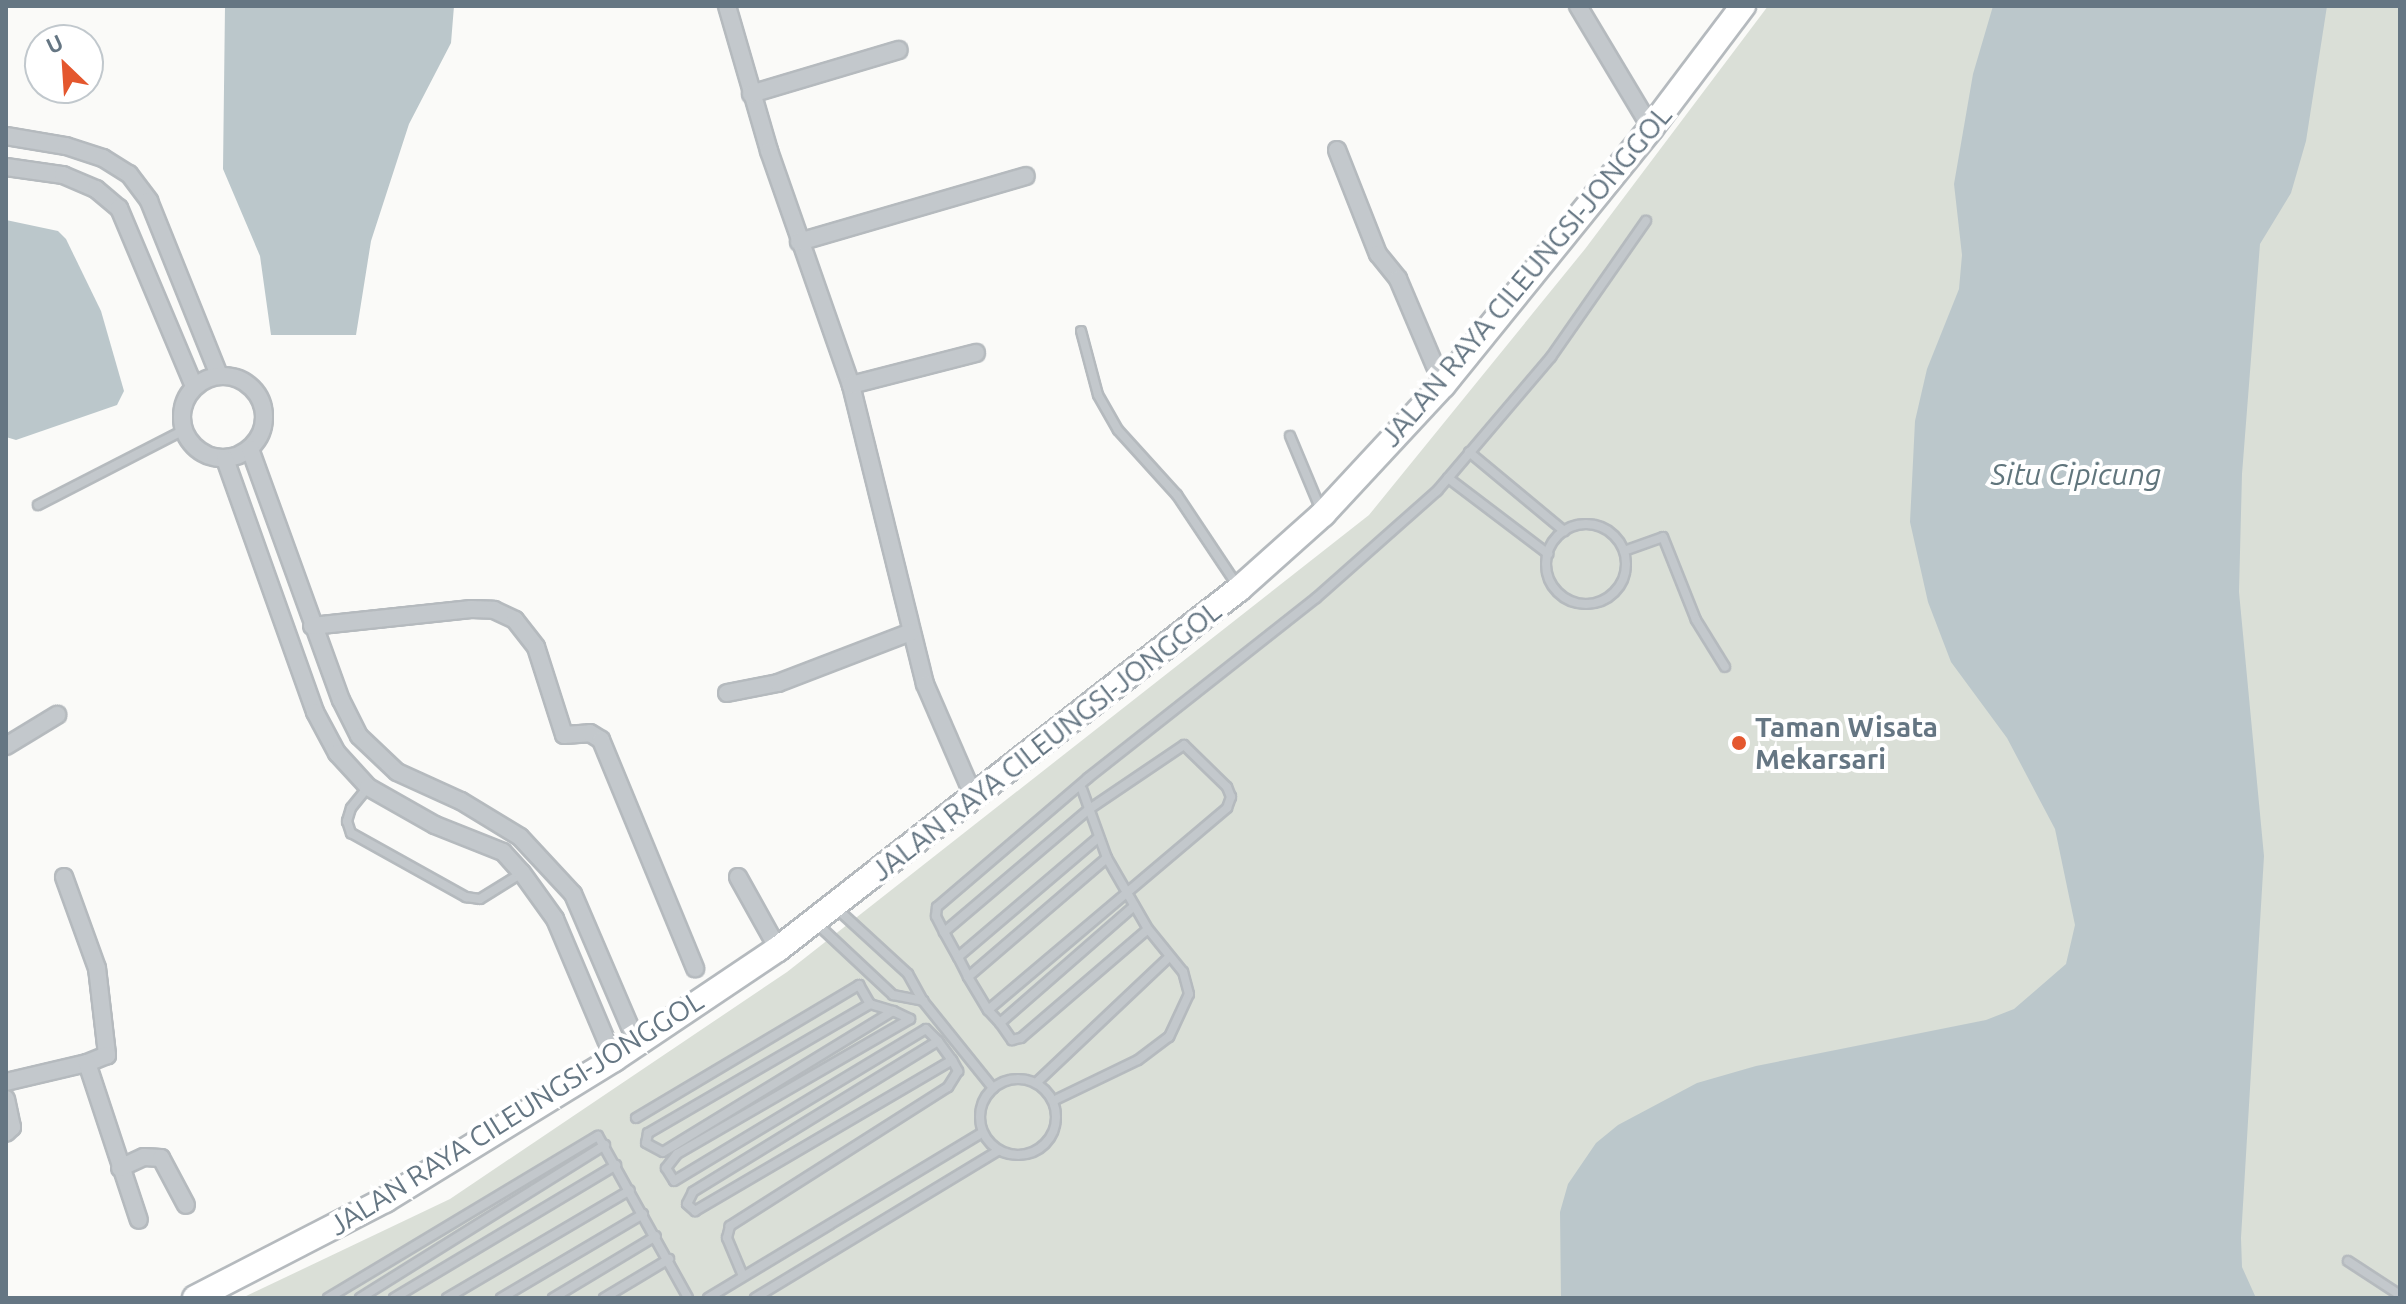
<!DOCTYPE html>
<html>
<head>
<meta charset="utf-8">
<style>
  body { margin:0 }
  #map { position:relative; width:2406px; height:1304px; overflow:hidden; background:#fafaf8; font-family:Ubuntu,sans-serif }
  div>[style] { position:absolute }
  .green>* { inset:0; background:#dadfd7 }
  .water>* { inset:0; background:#bbc7cb }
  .roads { filter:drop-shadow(2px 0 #b5babe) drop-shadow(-2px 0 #b5babe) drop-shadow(0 2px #b5babe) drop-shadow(0 -2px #b5babe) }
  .lane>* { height:8px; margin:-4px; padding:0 4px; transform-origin:4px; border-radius:4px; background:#c3c8cc }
  .lane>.ring { margin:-4px; padding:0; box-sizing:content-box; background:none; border:8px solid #c3c8cc; border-radius:50% }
  .street>* { height:16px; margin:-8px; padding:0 8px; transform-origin:8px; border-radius:8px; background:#c3c8cc }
  .street>.ring { margin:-8px; padding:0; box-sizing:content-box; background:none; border:16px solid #c3c8cc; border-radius:50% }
  .primary>* { height:24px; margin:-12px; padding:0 12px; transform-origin:12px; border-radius:12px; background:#fff }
  .dots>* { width:22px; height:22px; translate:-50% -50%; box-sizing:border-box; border:4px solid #fff; border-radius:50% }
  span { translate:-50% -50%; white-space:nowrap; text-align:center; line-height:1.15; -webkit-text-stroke:8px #fff; paint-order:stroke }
  .street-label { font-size:28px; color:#657683 }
  .poi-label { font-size:28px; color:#657683; font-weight:700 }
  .left { translate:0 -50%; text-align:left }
  .water-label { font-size:30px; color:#60757c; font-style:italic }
  .frame { position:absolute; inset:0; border:8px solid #657683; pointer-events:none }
  .north { position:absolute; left:24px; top:24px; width:80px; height:80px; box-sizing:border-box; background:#fff; border:2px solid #c1c8cd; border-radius:50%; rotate:335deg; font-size:22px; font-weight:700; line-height:32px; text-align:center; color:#657683 }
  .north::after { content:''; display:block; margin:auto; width:28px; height:36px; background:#e4572e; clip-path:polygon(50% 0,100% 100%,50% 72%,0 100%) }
</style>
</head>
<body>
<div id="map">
  <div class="green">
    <div style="clip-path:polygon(1768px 6px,2400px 6px,2400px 1298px,242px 1298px,450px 1199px,787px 972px,1369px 515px,1585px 249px)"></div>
  </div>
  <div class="water">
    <div style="clip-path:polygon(225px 6px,454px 6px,451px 43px,409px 124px,371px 241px,356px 335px,271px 335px,260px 256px,223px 169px)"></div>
    <div style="clip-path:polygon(1993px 6px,2327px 6px,2306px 141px,2291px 193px,2260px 244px,2242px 474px,2239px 592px,2264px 856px,2241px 1238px,2242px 1267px,2256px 1298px,1561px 1298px,1560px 1212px,1568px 1184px,1596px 1143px,1618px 1125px,1697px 1083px,1756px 1066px,1986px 1020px,2014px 1009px,2066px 964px,2075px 925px,2055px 829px,2007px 738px,1951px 662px,1928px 602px,1910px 522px,1915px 421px,1927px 369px,1959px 289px,1962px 255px,1954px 184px,1973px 74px)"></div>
    <div style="clip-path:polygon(6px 220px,58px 231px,66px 239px,101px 311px,124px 391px,117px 405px,16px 440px,6px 437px)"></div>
  </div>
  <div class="roads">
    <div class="lane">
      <div style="left:1081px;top:331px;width:66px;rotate:75.1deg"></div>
      <div style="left:1098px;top:395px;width:40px;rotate:60.3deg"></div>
      <div style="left:1118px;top:430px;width:88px;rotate:47.8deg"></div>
      <div style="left:1177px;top:495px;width:108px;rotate:56.3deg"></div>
      <div style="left:1290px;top:436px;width:80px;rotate:67.3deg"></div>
      <div style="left:1469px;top:452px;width:124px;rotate:39.7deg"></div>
      <div style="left:1448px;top:478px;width:126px;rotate:37.2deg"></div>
      <div style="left:38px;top:505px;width:164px;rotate:-27.2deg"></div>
      <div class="ring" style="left:1546px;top:524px;width:72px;height:72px"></div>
      <div style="left:1624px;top:551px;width:41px;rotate:-19.7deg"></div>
      <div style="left:1663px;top:537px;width:89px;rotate:68.3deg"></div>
      <div style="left:1696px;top:620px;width:55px;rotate:58.3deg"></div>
      <div style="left:368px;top:787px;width:27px;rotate:129deg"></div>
      <div style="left:351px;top:808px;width:14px;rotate:107deg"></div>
      <div style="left:347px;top:821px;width:13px;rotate:72deg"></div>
      <div style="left:351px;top:833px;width:132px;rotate:29.1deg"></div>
      <div style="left:466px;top:897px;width:14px;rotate:8deg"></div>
      <div style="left:480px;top:899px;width:49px;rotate:-31.8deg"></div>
      <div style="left:835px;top:907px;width:99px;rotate:42.5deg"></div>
      <div style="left:908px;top:974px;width:31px;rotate:61deg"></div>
      <div style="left:923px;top:1001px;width:112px;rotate:51.2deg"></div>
      <div style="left:815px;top:922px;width:107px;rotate:43.1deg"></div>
      <div style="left:893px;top:995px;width:31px;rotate:11deg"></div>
      <div style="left:944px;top:932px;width:29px;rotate:61deg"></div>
      <div style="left:958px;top:957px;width:185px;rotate:-40.4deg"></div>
      <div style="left:958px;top:957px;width:22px;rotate:63deg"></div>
      <div style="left:968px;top:977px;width:183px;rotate:-40.6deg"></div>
      <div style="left:968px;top:977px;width:39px;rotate:59deg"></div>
      <div style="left:988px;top:1010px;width:313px;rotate:-40.2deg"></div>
      <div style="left:1227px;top:808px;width:12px;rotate:-70deg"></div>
      <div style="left:1231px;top:797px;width:11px;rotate:-112deg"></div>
      <div style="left:1227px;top:787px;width:60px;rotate:-135.7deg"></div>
      <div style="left:1184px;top:745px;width:116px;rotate:145.9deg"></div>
      <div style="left:1088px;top:810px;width:189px;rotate:139.7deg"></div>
      <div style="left:944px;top:932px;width:18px;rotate:-117deg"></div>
      <div style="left:936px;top:916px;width:9px;rotate:-84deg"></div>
      <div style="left:937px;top:907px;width:199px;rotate:-40.5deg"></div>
      <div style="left:1088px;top:778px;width:290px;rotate:-38.3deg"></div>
      <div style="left:1316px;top:598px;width:162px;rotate:-41.5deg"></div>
      <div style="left:1437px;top:491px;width:176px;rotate:-49.6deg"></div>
      <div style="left:1551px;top:357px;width:166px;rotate:-55.1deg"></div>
      <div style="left:870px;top:1004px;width:24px;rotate:17deg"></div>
      <div style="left:988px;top:1010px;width:18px;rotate:47deg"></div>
      <div style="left:1000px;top:1023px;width:178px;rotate:-41.1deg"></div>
      <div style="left:1000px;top:1023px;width:21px;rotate:55deg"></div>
      <div style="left:1012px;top:1040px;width:9px;rotate:-13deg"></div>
      <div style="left:1021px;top:1038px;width:167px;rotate:-40.6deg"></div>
      <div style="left:938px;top:1041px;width:24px;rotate:54deg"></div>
      <div class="ring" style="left:980px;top:1079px;width:68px;height:68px"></div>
      <div style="left:1036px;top:1083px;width:182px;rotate:-43.4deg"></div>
      <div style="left:1053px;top:1101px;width:94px;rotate:-25.8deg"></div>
      <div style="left:1138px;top:1060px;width:39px;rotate:-37deg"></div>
      <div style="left:1169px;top:1037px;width:47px;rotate:-65.1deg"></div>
      <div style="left:1189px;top:994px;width:23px;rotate:-105deg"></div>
      <div style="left:1183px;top:972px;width:55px;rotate:-129.1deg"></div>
      <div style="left:1148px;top:929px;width:82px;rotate:-120deg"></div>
      <div style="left:1107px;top:858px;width:73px;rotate:-109.9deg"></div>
      <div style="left:636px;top:1118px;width:260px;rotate:-30.8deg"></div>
      <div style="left:859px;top:985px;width:22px;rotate:60deg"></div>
      <div style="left:870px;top:1004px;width:257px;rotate:149.8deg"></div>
      <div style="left:648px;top:1133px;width:10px;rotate:101deg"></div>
      <div style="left:646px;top:1143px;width:19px;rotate:28deg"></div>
      <div style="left:663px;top:1152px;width:270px;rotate:-31.5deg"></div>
      <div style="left:893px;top:1011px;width:19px;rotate:25deg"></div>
      <div style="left:910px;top:1019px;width:269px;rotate:149.9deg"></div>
      <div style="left:677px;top:1154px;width:18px;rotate:128deg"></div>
      <div style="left:666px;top:1168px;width:15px;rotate:58deg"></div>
      <div style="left:674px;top:1181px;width:294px;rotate:-31.1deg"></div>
      <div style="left:926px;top:1029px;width:17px;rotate:45deg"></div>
      <div style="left:938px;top:1041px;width:288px;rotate:148.4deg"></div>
      <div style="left:693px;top:1192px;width:13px;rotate:117deg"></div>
      <div style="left:687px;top:1204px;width:11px;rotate:41deg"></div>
      <div style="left:695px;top:1211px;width:298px;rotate:-30.4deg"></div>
      <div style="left:952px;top:1060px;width:13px;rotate:61deg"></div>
      <div style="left:958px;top:1071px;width:19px;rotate:122deg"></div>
      <div style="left:948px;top:1087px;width:259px;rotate:147.5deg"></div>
      <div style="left:730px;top:1226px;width:12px;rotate:104deg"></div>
      <div style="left:727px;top:1238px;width:41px;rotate:67.2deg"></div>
      <div style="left:2348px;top:1261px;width:62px;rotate:33.2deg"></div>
      <div style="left:328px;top:1298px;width:315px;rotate:-31deg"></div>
      <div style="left:598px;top:1136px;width:185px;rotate:60.9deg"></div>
      <div style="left:360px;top:1298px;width:289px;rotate:-32deg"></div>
      <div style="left:394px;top:1298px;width:259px;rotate:-30.9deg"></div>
      <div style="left:447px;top:1298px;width:212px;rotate:-30.5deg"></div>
      <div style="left:501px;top:1298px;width:165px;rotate:-30.6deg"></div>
      <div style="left:553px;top:1298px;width:120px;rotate:-31deg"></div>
      <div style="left:604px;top:1298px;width:76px;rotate:-31deg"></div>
      <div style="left:708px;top:1298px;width:320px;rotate:-31.1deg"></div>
      <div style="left:755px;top:1298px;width:284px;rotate:-31.2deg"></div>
    </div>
    <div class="street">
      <div style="left:727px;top:6px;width:151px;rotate:73.8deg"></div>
      <div style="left:769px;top:151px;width:248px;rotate:70.7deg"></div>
      <div style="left:851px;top:385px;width:308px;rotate:76.1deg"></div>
      <div style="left:925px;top:684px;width:123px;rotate:66.6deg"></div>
      <div style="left:1578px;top:6px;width:142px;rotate:59.1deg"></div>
      <div style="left:751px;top:94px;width:154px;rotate:-16.6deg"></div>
      <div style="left:6px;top:136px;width:61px;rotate:9.5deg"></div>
      <div style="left:66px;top:146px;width:39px;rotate:18deg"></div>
      <div style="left:103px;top:158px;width:31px;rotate:32deg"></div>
      <div style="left:129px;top:174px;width:34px;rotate:53deg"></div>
      <div style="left:149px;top:201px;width:188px;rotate:68.1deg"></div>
      <div style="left:1337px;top:150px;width:112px;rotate:68.5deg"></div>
      <div style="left:1378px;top:254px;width:32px;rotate:51deg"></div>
      <div style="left:1398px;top:279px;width:115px;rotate:67deg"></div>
      <div style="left:6px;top:167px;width:58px;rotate:8deg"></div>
      <div style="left:63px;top:175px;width:36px;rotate:23deg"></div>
      <div style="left:96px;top:189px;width:30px;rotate:40deg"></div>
      <div style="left:119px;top:208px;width:193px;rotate:67.2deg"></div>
      <div style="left:799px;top:242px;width:236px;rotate:-16.2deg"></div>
      <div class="ring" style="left:182px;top:376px;width:66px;height:66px"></div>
      <div style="left:851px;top:385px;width:129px;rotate:-14.4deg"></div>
      <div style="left:250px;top:449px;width:267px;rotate:70.1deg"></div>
      <div style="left:341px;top:700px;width:40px;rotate:63.4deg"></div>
      <div style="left:359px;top:736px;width:52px;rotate:43.5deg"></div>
      <div style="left:397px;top:772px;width:70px;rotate:24.4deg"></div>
      <div style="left:461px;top:801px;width:69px;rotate:31.4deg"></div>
      <div style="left:520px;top:837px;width:78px;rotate:47.1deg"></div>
      <div style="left:573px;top:894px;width:162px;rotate:66.8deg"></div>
      <div style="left:225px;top:459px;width:269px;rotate:70.4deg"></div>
      <div style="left:315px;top:712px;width:47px;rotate:61.8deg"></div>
      <div style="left:337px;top:753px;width:46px;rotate:47.6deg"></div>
      <div style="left:368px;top:787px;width:77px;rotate:29.6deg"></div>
      <div style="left:435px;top:825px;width:73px;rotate:21.7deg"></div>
      <div style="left:503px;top:852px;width:28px;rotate:48deg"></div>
      <div style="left:522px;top:873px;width:57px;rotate:54.3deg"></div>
      <div style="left:555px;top:919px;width:152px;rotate:67.1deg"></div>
      <div style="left:312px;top:626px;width:160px;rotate:-6.1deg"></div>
      <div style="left:471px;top:609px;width:23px;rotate:2deg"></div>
      <div style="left:494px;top:610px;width:23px;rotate:25deg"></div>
      <div style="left:515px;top:620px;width:34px;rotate:52deg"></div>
      <div style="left:536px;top:647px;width:92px;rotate:72.3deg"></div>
      <div style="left:564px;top:735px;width:26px;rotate:-4deg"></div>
      <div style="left:590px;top:733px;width:13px;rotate:32deg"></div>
      <div style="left:601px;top:740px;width:247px;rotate:67.6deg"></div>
      <div style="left:727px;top:693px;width:52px;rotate:-11.1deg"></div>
      <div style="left:778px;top:683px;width:142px;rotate:-21deg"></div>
      <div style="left:6px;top:746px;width:60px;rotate:-31.3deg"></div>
      <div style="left:64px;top:877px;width:97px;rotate:70.1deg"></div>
      <div style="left:97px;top:968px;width:88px;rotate:83.4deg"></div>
      <div style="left:107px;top:1055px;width:22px;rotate:158deg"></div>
      <div style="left:738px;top:877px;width:82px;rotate:60.9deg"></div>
      <div style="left:6px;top:1082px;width:83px;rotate:-13.2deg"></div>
      <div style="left:87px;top:1063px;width:165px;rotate:71.7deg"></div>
      <div style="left:6px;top:1099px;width:29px;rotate:78deg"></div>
      <div style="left:12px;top:1127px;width:8px;rotate:135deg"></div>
      <div style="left:120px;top:1168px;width:26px;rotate:-25deg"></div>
      <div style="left:144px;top:1157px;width:17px;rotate:3deg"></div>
      <div style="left:161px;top:1158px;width:53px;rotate:62deg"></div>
    </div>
    <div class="primary">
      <div style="left:195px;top:1298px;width:214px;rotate:-27.3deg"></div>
      <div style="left:385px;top:1200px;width:269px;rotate:-31.6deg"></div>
      <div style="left:614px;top:1059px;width:197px;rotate:-33.9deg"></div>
      <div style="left:778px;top:949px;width:585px;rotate:-37.99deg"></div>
      <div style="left:1239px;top:589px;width:113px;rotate:-41.8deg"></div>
      <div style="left:1323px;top:514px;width:176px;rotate:-47.1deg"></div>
      <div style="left:1443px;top:385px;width:331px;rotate:-51deg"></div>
      <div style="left:1651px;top:128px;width:153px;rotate:-53deg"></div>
    </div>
  </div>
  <div class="dots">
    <div style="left:1739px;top:743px;background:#e4572e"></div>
  </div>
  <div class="street-label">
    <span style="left:1526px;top:276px;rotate:-50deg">JALAN RAYA CILEUNGSI-JONGGOL</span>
    <span style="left:1046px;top:741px;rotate:-38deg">JALAN RAYA CILEUNGSI-JONGGOL</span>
    <span style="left:516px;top:1113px;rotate:-32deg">JALAN RAYA CILEUNGSI-JONGGOL</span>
  </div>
  <div class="poi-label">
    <span class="left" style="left:1755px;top:743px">Taman Wisata<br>Mekarsari</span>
  </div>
  <div class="water-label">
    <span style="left:2076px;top:474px">Situ Cipicung</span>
  </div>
  <div class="frame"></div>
  <div class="north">U</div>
</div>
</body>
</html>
